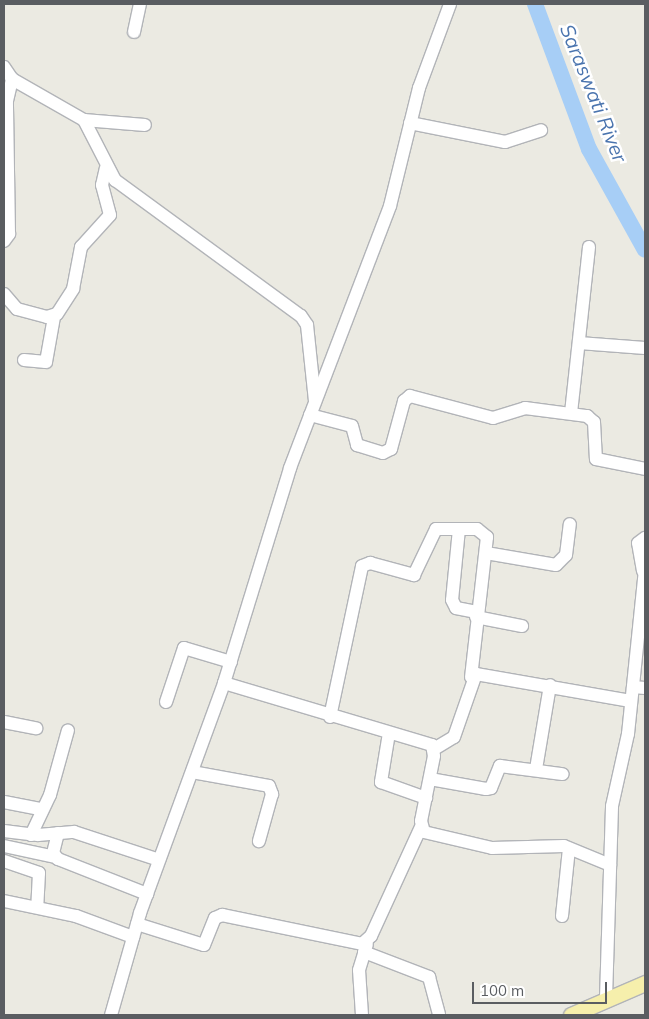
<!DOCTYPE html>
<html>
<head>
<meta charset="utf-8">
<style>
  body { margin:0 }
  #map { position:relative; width:649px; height:1019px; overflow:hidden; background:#ebeae2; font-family:Mulish,sans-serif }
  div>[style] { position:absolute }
  .river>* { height:16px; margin:-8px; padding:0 8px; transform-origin:8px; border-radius:8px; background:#a7cef6 }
  .roads { filter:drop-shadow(1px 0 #b2b4b8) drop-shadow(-1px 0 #b2b4b8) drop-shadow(0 1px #b2b4b8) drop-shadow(0 -1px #b2b4b8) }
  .minor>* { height:12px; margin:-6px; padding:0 6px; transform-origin:6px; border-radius:6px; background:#fff }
  .major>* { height:15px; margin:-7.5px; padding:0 7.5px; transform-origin:7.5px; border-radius:7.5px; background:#f6efac }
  span { translate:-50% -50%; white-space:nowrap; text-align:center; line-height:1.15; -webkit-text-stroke:5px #fff; paint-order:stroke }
  .water-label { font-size:20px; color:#4a74ae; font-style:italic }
  .frame { position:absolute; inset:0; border:5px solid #5a5d61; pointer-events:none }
  .scale { position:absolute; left:472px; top:982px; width:135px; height:22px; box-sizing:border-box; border:2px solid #5a5d61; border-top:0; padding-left:6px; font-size:15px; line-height:18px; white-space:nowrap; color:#5a5d61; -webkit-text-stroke:4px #fff; paint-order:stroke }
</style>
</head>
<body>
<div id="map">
  <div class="river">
    <div style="left:535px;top:4px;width:155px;rotate:69.6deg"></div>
    <div style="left:589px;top:149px;width:115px;rotate:61deg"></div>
  </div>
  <div class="roads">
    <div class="minor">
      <div style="left:134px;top:32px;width:29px;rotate:-78deg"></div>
      <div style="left:4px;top:67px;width:14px;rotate:56deg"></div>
      <div style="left:12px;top:79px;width:83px;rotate:29.7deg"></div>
      <div style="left:84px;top:120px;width:68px;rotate:62.7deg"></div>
      <div style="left:115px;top:180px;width:230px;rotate:36.2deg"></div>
      <div style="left:301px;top:316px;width:11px;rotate:56deg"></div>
      <div style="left:307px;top:325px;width:76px;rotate:84deg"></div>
      <div style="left:84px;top:120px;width:61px;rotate:4.7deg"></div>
      <div style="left:410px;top:123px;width:97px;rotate:11.3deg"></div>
      <div style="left:505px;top:142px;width:38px;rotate:-18deg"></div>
      <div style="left:4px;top:241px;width:9px;rotate:-54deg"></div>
      <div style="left:9px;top:234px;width:133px;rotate:-90.9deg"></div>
      <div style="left:7px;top:101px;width:23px;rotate:-77deg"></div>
      <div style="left:4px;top:294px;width:20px;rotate:49deg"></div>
      <div style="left:17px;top:309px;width:31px;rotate:15deg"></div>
      <div style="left:47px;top:317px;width:10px;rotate:-17deg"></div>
      <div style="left:57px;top:314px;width:30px;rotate:-57deg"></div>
      <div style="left:73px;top:289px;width:43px;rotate:-79.2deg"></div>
      <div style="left:81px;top:247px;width:43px;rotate:-47.8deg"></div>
      <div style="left:110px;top:215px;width:31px;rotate:-105deg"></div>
      <div style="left:102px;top:185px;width:17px;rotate:-77deg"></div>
      <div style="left:579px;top:343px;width:66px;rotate:4.3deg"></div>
      <div style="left:24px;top:360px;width:22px;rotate:5deg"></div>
      <div style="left:46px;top:362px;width:46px;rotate:-79.9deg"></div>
      <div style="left:571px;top:413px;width:167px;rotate:-83.8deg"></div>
      <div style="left:310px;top:415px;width:43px;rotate:14.7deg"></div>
      <div style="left:352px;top:426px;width:20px;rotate:75deg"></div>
      <div style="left:357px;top:445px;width:27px;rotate:17deg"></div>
      <div style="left:383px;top:453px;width:9px;rotate:-27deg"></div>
      <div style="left:391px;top:449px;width:50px;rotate:-74.8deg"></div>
      <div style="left:404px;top:401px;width:8px;rotate:-40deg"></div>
      <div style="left:410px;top:396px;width:86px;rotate:14.8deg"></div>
      <div style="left:493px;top:418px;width:34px;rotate:-17deg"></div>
      <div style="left:525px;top:408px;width:63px;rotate:7.4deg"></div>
      <div style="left:587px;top:416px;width:9px;rotate:41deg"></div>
      <div style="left:594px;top:422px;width:37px;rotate:87deg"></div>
      <div style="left:596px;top:459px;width:50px;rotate:11.5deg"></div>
      <div style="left:459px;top:529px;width:71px;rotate:95.6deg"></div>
      <div style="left:452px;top:600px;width:9px;rotate:63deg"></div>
      <div style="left:456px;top:608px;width:21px;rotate:11deg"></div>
      <div style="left:486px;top:553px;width:71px;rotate:9.7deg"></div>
      <div style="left:556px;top:565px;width:14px;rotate:-45deg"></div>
      <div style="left:566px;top:555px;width:31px;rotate:-83deg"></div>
      <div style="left:643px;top:571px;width:28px;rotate:-100deg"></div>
      <div style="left:638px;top:543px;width:9px;rotate:-36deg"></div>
      <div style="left:476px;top:617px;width:47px;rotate:11.1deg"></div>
      <div style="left:224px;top:683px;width:217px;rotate:16.6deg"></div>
      <div style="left:432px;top:745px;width:11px;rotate:80deg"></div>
      <div style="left:434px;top:756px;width:66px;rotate:101.3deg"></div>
      <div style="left:421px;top:821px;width:11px;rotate:75deg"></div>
      <div style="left:424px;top:832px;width:70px;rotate:13.2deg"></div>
      <div style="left:492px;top:848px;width:72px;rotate:-1.6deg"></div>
      <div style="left:564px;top:846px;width:50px;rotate:22.4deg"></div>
      <div style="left:633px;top:687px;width:12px;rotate:5deg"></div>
      <div style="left:166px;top:702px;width:57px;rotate:-71.6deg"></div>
      <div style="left:184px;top:648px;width:49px;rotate:16.6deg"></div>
      <div style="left:330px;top:717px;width:154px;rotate:-78deg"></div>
      <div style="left:362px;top:566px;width:9px;rotate:-21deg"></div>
      <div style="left:370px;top:563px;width:46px;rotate:15.3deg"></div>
      <div style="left:414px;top:575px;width:51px;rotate:-64.4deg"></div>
      <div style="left:436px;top:529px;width:41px"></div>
      <div style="left:477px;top:529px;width:13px;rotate:39deg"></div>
      <div style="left:487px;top:537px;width:141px;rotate:96.5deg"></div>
      <div style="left:4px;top:722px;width:33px;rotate:11deg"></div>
      <div style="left:389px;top:733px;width:50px;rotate:99.3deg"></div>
      <div style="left:381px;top:782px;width:48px;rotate:19.6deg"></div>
      <div style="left:434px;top:749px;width:23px;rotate:-31deg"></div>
      <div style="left:454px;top:737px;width:67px;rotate:-70.8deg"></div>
      <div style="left:476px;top:674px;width:157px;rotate:9.9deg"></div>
      <div style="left:536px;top:769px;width:85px;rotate:-80.5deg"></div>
      <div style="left:192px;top:772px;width:78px;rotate:10.3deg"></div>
      <div style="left:269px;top:786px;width:9px;rotate:69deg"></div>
      <div style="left:272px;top:794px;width:49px;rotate:105.5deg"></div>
      <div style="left:430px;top:779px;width:57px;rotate:10.1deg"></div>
      <div style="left:486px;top:789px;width:5px;rotate:-11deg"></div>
      <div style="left:491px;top:788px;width:24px;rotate:-68deg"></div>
      <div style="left:500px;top:766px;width:63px;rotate:7.4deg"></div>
      <div style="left:4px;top:802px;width:38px;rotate:11deg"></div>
      <div style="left:4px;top:831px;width:34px;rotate:7deg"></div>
      <div style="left:38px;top:835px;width:36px;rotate:-5deg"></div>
      <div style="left:74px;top:832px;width:89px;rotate:18.2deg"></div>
      <div style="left:58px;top:833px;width:21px;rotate:104deg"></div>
      <div style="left:53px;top:853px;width:8px;rotate:50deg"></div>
      <div style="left:58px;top:859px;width:96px;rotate:21.5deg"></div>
      <div style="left:31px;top:835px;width:44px;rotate:-64.6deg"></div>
      <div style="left:50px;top:795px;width:67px;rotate:-74.5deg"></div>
      <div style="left:4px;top:846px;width:52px;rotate:12.2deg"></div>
      <div style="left:4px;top:861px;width:37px;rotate:19deg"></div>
      <div style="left:39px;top:873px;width:34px;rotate:93deg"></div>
      <div style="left:4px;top:901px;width:74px;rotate:11.8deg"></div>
      <div style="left:76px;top:916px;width:61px;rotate:20.2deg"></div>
      <div style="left:562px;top:916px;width:68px;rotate:-84.1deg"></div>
      <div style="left:137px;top:924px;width:70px;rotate:17.4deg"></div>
      <div style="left:204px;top:945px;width:29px;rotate:-68deg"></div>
      <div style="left:215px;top:918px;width:8px;rotate:-23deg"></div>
      <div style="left:222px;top:915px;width:143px;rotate:11.7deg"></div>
      <div style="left:362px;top:944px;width:12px;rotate:-42deg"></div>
      <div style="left:371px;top:936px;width:120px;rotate:-65.4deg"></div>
      <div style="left:364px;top:952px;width:70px;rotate:21deg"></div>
      <div style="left:429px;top:977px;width:39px;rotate:75deg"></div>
      <div style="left:606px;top:998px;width:192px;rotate:-88.2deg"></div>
      <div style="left:612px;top:806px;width:74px;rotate:-77.5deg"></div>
      <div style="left:628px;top:734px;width:165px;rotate:-84.1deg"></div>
      <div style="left:111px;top:1015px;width:106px;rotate:-74.1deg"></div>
      <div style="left:140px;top:913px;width:245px;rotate:-69.9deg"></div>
      <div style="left:224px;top:683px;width:225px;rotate:-72.9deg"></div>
      <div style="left:290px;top:468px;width:280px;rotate:-69.1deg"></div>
      <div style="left:390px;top:206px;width:122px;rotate:-76.2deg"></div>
      <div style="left:419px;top:88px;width:90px;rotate:-69.7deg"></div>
      <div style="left:362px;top:1015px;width:45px;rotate:-93.8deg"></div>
      <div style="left:359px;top:970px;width:27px;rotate:-73deg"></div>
    </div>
    <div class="major">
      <div style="left:571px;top:1015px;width:81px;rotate:-23.4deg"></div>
    </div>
  </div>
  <div class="water-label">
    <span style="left:594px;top:93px;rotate:68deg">Saraswati River</span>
  </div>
  <div class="frame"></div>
  <div class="scale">100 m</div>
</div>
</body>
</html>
